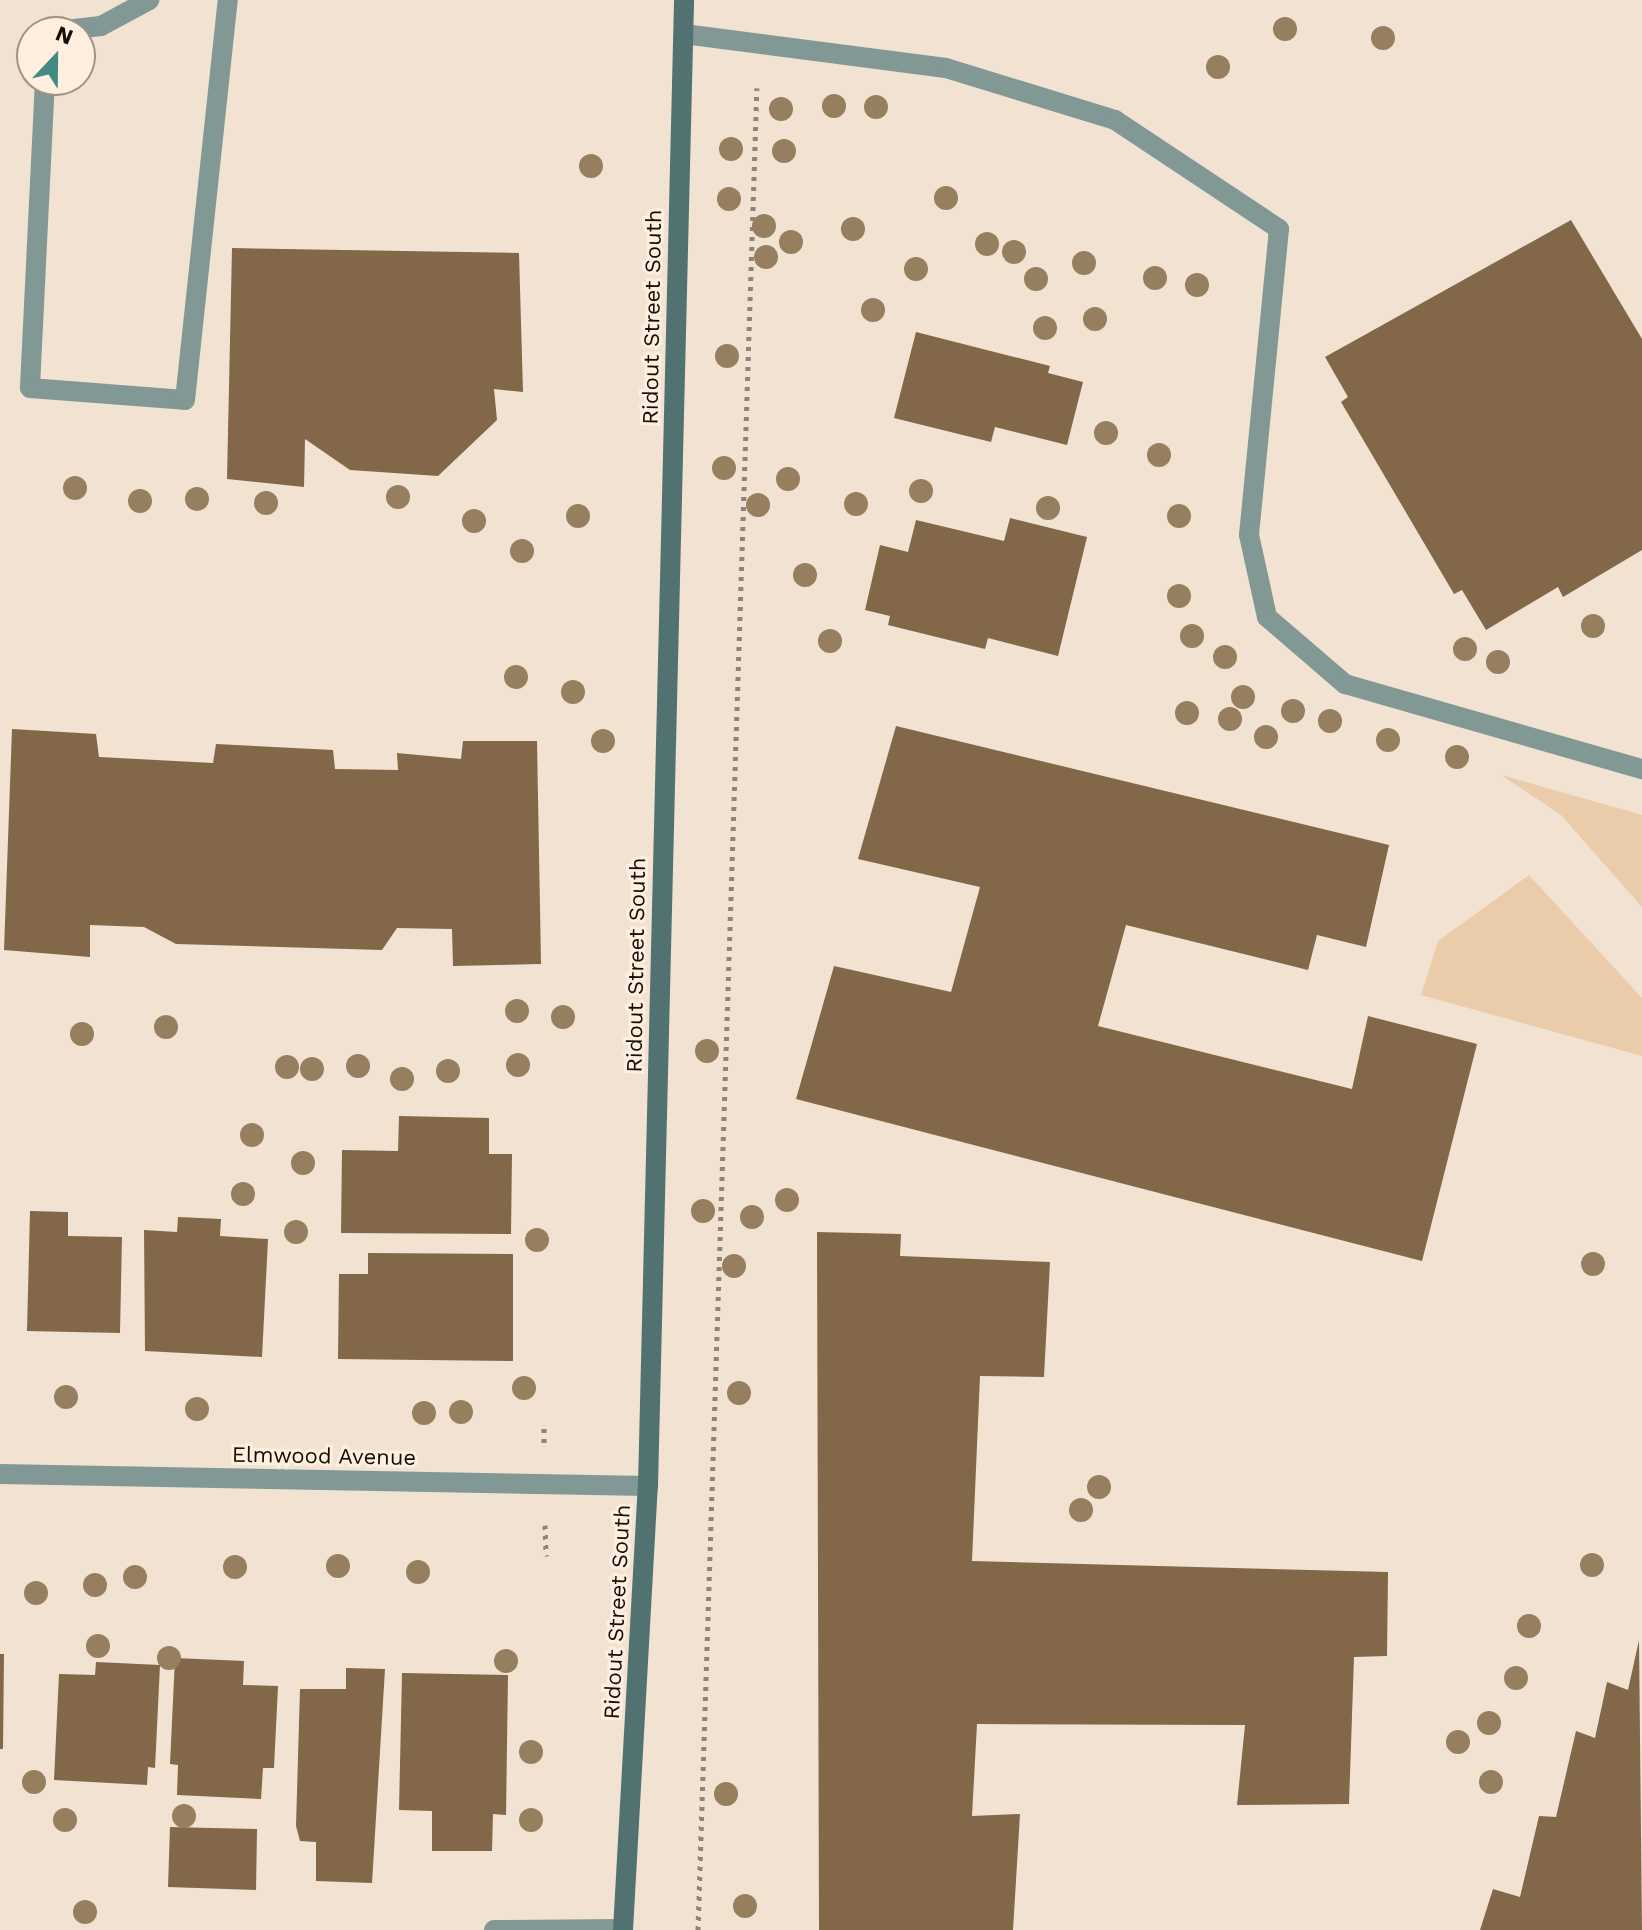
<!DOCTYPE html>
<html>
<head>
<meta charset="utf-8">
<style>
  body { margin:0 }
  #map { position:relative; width:1642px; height:1930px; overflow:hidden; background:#f1e2d1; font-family:"Work Sans",sans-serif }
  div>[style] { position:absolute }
  .green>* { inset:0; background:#ebccaa }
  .building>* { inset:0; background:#826748 }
  .path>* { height:5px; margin-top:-2.5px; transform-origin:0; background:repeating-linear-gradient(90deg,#8f8479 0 4px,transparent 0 10px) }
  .lane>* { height:20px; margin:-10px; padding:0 10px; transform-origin:10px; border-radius:10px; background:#819895 }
  .street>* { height:20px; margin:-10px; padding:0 10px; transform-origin:10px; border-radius:10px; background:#819895 }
  .secondary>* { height:20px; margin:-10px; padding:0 10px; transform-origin:10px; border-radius:10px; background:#517270 }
  .trees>* { width:24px; height:24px; margin:-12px; border-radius:50%; background:#967f5f }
  span { translate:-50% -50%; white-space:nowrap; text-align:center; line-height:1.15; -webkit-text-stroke:6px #ffefde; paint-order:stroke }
  .street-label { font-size:22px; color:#130e09 }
  .north { position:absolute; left:16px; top:16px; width:80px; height:80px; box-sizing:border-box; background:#ffefde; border:2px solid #a19589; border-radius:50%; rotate:22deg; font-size:22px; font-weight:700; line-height:32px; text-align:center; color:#130e09 }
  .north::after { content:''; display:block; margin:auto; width:28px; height:36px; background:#438a85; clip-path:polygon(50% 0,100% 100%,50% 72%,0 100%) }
</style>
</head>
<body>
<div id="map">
  <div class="green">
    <div style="clip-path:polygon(1501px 775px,1642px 815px,1642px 907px,1561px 815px)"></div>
    <div style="clip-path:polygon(1529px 875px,1642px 998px,1642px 1056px,1421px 995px,1438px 941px)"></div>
  </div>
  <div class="building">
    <div style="clip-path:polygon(1571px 220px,1642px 339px,1642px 550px,1563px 597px,1558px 587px,1486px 630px,1462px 590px,1454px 594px,1341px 402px,1348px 397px,1325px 357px)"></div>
    <div style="clip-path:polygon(232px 248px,519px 253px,523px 392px,494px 389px,497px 420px,438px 476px,350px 470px,305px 439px,304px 487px,227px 479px)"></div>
    <div style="clip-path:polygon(916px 332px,1050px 366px,1048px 373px,1083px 382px,1067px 445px,995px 427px,991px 442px,894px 418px)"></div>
    <div style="clip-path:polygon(1010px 518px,1087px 537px,1058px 656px,988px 638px,985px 649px,888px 625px,890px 616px,865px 610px,880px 545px,908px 552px,916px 520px,1004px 541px)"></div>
    <div style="clip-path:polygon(896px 726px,1389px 845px,1366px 947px,1317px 935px,1308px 970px,1126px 925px,1098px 1026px,1352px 1089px,1368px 1016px,1477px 1044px,1422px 1261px,796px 1099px,834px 966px,951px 992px,980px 887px,858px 859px)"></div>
    <div style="clip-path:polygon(12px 729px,96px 734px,99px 757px,213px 763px,216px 744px,333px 750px,335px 769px,398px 770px,397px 753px,461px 759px,463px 741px,537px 741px,541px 964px,453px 966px,452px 929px,397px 928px,382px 950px,176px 944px,144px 927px,90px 925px,90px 957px,4px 950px)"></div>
    <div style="clip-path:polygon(399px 1116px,489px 1118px,489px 1154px,512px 1154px,511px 1234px,341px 1233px,342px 1150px,398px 1151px)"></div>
    <div style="clip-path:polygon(30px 1211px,68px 1212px,68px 1236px,122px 1237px,120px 1333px,27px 1331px)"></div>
    <div style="clip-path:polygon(178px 1217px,221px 1219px,220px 1236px,268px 1239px,262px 1357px,145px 1351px,144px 1230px,177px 1232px)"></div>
    <div style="clip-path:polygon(817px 1232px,901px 1234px,900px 1256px,1050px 1262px,1044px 1377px,980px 1376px,972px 1561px,1388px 1572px,1387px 1656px,1354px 1657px,1349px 1804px,1237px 1805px,1245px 1725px,977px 1724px,972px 1816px,1020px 1814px,1013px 1930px,819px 1930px)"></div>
    <div style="clip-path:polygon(368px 1253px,513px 1254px,513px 1361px,338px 1359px,339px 1274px,368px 1274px)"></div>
    <div style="clip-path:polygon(1639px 1640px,1642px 1930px,1480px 1930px,1493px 1889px,1520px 1897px,1539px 1816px,1556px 1817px,1576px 1731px,1595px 1738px,1607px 1682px,1628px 1690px)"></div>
    <div style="clip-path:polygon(0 1654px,4px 1654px,3px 1749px,0 1749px)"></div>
    <div style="clip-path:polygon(175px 1658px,244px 1661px,243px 1685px,278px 1686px,274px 1768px,263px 1768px,261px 1799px,177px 1795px,178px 1765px,170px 1764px)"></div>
    <div style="clip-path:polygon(96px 1662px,160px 1665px,155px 1768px,148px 1767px,147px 1785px,54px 1780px,59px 1674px,95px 1675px)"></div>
    <div style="clip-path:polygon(346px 1668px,385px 1669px,372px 1883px,316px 1881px,316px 1842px,300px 1841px,296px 1826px,300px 1689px,346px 1689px)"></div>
    <div style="clip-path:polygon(402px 1673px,508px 1675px,506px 1815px,493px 1814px,492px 1851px,432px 1851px,432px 1811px,399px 1810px)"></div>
    <div style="clip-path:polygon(170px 1827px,257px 1829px,256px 1890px,168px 1887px)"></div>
  </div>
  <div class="path">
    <div style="left:544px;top:1428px;width:15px;rotate:90deg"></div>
    <div style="left:545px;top:1525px;width:31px;rotate:88deg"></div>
    <div style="left:698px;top:1930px;width:1843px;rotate:-88.17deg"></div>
  </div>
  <div class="lane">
    <div style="left:48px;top:32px;width:53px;rotate:-6.5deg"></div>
    <div style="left:101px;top:26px;width:55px;rotate:-28.4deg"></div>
    <div style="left:684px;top:34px;width:264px;rotate:7.4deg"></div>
    <div style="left:946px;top:68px;width:177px;rotate:17.1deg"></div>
    <div style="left:1115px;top:120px;width:197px;rotate:33.6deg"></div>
    <div style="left:1279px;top:229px;width:307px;rotate:95.6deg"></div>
    <div style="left:1249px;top:535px;width:84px;rotate:77.6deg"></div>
    <div style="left:1267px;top:617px;width:103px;rotate:40.7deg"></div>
    <div style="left:1345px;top:684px;width:309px;rotate:16deg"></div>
    <div style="left:45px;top:80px;width:308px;rotate:92.8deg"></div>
    <div style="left:30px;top:388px;width:155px;rotate:4.4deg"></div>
    <div style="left:185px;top:400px;width:402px;rotate:-83.9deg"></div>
    <div style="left:494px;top:1930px;width:129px;rotate:-0.4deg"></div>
  </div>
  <div class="street">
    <div style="left:0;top:1474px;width:648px;rotate:1.06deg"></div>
  </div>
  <div class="secondary">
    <div style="left:623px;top:1930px;width:445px;rotate:-86.8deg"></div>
    <div style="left:648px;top:1486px;width:1486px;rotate:-88.61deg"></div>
  </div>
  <div class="trees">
    <div style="left:1285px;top:29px"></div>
    <div style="left:1383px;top:38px"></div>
    <div style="left:1218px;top:67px"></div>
    <div style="left:834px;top:106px"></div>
    <div style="left:876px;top:107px"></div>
    <div style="left:781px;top:109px"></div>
    <div style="left:731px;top:149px"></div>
    <div style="left:784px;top:151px"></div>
    <div style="left:591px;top:166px"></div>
    <div style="left:946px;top:198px"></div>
    <div style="left:729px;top:199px"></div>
    <div style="left:764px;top:226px"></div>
    <div style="left:853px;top:229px"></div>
    <div style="left:791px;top:242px"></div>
    <div style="left:987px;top:244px"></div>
    <div style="left:1014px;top:252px"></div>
    <div style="left:766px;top:257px"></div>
    <div style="left:1084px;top:263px"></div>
    <div style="left:916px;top:269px"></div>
    <div style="left:1155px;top:278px"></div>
    <div style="left:1036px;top:279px"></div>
    <div style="left:1197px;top:285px"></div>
    <div style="left:873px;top:310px"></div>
    <div style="left:1095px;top:319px"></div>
    <div style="left:1045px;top:328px"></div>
    <div style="left:727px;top:356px"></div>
    <div style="left:1106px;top:433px"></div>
    <div style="left:1159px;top:455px"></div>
    <div style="left:724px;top:468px"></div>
    <div style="left:788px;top:479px"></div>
    <div style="left:75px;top:488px"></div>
    <div style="left:921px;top:491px"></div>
    <div style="left:398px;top:497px"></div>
    <div style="left:197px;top:499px"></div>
    <div style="left:140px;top:501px"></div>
    <div style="left:266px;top:503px"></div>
    <div style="left:856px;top:504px"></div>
    <div style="left:758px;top:505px"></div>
    <div style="left:1048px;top:508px"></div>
    <div style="left:578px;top:516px"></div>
    <div style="left:1179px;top:516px"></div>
    <div style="left:474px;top:521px"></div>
    <div style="left:522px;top:551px"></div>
    <div style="left:805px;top:575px"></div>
    <div style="left:1179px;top:596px"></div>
    <div style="left:1593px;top:626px"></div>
    <div style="left:1192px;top:636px"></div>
    <div style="left:830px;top:641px"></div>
    <div style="left:1465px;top:649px"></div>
    <div style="left:1225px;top:657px"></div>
    <div style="left:1498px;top:662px"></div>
    <div style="left:516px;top:677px"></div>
    <div style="left:573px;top:692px"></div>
    <div style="left:1243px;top:697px"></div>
    <div style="left:1293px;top:711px"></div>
    <div style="left:1187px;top:713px"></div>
    <div style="left:1230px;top:719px"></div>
    <div style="left:1330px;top:721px"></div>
    <div style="left:1266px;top:737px"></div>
    <div style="left:1388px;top:740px"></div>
    <div style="left:603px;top:741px"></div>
    <div style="left:1457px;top:757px"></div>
    <div style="left:517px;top:1011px"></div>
    <div style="left:563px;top:1017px"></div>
    <div style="left:166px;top:1027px"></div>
    <div style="left:82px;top:1034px"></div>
    <div style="left:707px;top:1051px"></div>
    <div style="left:518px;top:1065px"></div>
    <div style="left:358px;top:1066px"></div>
    <div style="left:287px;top:1067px"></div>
    <div style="left:312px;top:1069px"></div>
    <div style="left:448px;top:1071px"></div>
    <div style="left:402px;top:1079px"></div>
    <div style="left:252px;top:1135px"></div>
    <div style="left:303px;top:1163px"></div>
    <div style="left:243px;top:1194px"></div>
    <div style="left:787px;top:1200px"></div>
    <div style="left:703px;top:1211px"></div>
    <div style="left:752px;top:1217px"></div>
    <div style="left:296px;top:1232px"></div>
    <div style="left:537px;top:1240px"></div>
    <div style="left:1593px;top:1264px"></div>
    <div style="left:734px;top:1266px"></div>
    <div style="left:524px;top:1388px"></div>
    <div style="left:739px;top:1393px"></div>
    <div style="left:66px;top:1397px"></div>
    <div style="left:197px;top:1409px"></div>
    <div style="left:461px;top:1412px"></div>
    <div style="left:424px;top:1413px"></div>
    <div style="left:1099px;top:1487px"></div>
    <div style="left:1081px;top:1510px"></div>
    <div style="left:1592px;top:1565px"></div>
    <div style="left:338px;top:1566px"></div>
    <div style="left:235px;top:1567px"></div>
    <div style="left:418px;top:1572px"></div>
    <div style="left:135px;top:1577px"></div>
    <div style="left:95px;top:1585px"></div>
    <div style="left:36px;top:1593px"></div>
    <div style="left:1529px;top:1626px"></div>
    <div style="left:98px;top:1646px"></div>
    <div style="left:169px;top:1658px"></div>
    <div style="left:506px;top:1661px"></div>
    <div style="left:1516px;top:1678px"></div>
    <div style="left:1489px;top:1723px"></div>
    <div style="left:1458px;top:1742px"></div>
    <div style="left:531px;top:1752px"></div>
    <div style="left:34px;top:1782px"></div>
    <div style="left:1491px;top:1782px"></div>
    <div style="left:726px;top:1794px"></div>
    <div style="left:184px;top:1816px"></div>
    <div style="left:65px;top:1820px"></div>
    <div style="left:531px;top:1820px"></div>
    <div style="left:745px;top:1906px"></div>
    <div style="left:85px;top:1912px"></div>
  </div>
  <div class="street-label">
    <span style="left:652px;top:317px;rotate:-89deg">Ridout Street South</span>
    <span style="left:636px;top:965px;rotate:-89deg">Ridout Street South</span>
    <span style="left:324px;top:1456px;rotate:1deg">Elmwood Avenue</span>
    <span style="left:617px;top:1612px;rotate:-87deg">Ridout Street South</span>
  </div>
  <div class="north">N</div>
</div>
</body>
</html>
